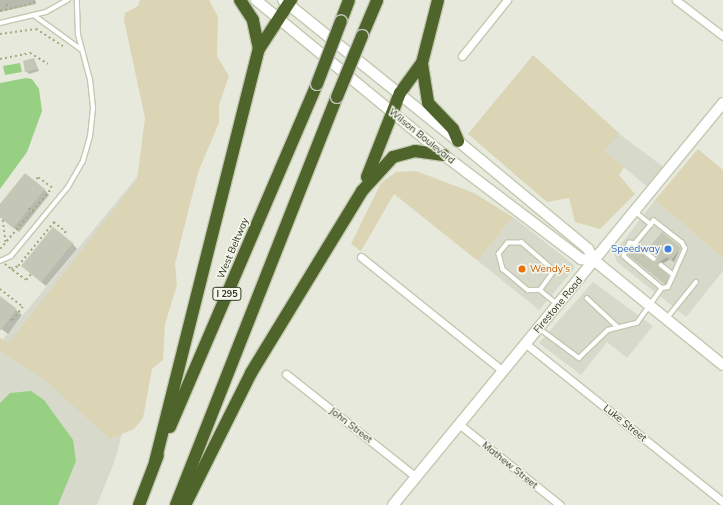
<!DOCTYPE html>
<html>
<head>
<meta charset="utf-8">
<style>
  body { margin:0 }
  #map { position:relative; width:723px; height:505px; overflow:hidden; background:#e7e9dd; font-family:Mulish,sans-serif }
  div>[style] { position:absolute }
  .built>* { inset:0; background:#d7d9cb }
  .green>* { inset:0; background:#dbd5b5 }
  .water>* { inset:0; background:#97d083 }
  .shadow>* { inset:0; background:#0003 }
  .building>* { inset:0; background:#c4c7b5 }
  .path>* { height:1.5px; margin-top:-0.75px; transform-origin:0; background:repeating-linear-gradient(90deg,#a0ad7d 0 2px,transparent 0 5px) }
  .roads { filter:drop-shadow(1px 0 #c3c9b0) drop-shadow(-1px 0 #c3c9b0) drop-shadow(0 1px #c3c9b0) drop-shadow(0 -1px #c3c9b0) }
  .lane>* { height:3.5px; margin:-1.75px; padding:0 1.75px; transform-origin:1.75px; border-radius:1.75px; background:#fff }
  .street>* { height:7px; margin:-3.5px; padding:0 3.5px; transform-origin:3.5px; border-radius:3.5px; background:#fff }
  .secondary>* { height:10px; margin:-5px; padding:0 5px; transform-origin:5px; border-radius:5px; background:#fff }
  .highway>* { height:12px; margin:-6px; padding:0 6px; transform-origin:6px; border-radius:6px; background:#4e642b }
  .bridges { filter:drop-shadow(1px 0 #c5c7c0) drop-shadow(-1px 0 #c5c7c0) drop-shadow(0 1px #c5c7c0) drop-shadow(0 -1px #c5c7c0) }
  .highway-bridge>* { height:12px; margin:-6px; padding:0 6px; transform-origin:6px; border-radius:6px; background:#4e642b }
  .dots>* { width:11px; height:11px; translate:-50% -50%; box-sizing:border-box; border:2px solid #f5f6ed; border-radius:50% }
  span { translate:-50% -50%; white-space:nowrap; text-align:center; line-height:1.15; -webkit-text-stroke:3px #f5f6ed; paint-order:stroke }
  .shield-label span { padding:1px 3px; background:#f5f6ed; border:1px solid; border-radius:3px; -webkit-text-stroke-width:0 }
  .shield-label { font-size:9px; color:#30381f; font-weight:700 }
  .street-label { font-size:10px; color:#30381f }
  .shop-label { font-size:10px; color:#366cbe }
  .right { translate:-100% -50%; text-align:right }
  .food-label { font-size:10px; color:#c56008 }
  .left { translate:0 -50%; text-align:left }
</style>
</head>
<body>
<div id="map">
  <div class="built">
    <div style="clip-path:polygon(213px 85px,115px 460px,97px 505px,0 505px,0 343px)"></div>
    <div style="clip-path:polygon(618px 133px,665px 168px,649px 188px,604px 151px)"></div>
    <div style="clip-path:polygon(655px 200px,723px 258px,723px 271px,686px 317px,617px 262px,614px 253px)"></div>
    <div style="clip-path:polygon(513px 217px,573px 264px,574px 269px,539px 310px,478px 261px)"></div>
    <div style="clip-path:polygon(593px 282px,653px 326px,627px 358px,607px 342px,581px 375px,539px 343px)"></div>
  </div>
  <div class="green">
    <div style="clip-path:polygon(140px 0,209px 0,218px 17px,217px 56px,229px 76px,219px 105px,219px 123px,199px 170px,190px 204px,175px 264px,177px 285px,165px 324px,163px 360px,152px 369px,143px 418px,134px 429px,110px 439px,45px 380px,0 351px,0 338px,9px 343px,137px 180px,145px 118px,124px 20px,125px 13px,138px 6px)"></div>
    <div style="clip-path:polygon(533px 55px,619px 133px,604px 151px,624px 167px,619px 175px,635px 194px,600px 229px,575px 222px,569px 198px,547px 202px,468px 134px)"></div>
    <div style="clip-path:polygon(698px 149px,723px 170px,723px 258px,655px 200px)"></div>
    <div style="clip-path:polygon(416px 171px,474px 193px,513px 217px,478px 261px,394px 194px,361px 251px,351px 244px,381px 183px,396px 172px)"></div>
  </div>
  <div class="water">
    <div style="clip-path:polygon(20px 63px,22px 72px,5px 75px,3px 66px)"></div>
    <div style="clip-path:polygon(26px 78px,32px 79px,39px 89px,42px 111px,27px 152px,0 189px,0 83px)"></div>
    <div style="clip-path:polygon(31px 391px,44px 400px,73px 440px,76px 461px,58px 505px,0 505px,0 403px,10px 393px)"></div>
  </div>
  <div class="shadow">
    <div style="clip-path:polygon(0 0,35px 0,36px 4px,0 12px)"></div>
    <div style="clip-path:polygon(34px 59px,39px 71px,29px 74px,26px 71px)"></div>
    <div style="clip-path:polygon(44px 189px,49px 195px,19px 232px,0 217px,0 205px)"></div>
    <div style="clip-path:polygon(72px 243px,77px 249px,46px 286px,28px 271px)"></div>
    <div style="clip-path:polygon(680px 249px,674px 262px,670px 259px,659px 266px,671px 279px,667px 285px,633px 258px,656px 263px)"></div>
    <div style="clip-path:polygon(0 297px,22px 315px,8px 334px,0 328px)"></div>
  </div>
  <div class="building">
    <div style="clip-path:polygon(34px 58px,37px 69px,25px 72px,23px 61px)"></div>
    <div style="clip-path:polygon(25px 173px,45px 189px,13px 228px,0 217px,0 204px)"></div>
    <div style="clip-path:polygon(53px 227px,73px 243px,41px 282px,21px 266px)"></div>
    <div style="clip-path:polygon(662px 232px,681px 248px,671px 260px,667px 257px,658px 263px,670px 276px,665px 284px,628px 255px,634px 247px,656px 262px,660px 251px,651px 245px)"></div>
    <div style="clip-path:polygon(0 296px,17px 309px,0 331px)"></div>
  </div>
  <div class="path">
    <div style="left:7px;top:4px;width:6px;rotate:81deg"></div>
    <div style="left:0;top:11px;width:35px;rotate:-13deg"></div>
    <div style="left:34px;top:3px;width:3px;rotate:-90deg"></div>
    <div style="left:0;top:34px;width:36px;rotate:-8deg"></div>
    <div style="left:36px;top:29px;width:34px;rotate:32deg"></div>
    <div style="left:0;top:59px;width:31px;rotate:-11deg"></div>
    <div style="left:30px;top:53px;width:21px;rotate:31deg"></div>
    <div style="left:29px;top:208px;width:6px;rotate:45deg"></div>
    <div style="left:3px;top:220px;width:25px;rotate:83deg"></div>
    <div style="left:0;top:249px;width:80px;rotate:-49.6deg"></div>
    <div style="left:52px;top:188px;width:17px;rotate:-144deg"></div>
    <div style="left:38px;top:178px;width:4px;rotate:135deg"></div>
    <div style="left:5px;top:264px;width:26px;rotate:37deg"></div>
    <div style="left:26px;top:280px;width:8px;rotate:-50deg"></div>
    <div style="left:11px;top:269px;width:8px;rotate:-23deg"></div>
    <div style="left:18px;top:266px;width:57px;rotate:-50.7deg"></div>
    <div style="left:54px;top:222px;width:16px;rotate:40deg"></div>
    <div style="left:66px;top:232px;width:4px;rotate:135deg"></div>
    <div style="left:0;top:289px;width:29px;rotate:38deg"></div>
    <div style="left:23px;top:307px;width:18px;rotate:128deg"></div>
    <div style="left:12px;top:321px;width:4px;rotate:-146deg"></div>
  </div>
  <div class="roads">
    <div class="lane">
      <div style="left:35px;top:16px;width:57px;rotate:35.7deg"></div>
      <div style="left:0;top:23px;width:47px;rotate:-13.4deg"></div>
      <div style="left:46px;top:12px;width:25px;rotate:-29deg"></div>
      <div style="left:651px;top:225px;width:25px;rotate:130deg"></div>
      <div style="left:635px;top:244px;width:24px;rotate:38deg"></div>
      <div style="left:635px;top:244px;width:5px;rotate:-169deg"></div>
      <div style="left:630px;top:243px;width:14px;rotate:115deg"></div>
      <div style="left:624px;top:256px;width:50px;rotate:40.1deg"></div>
      <div style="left:0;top:261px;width:12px;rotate:-24deg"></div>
      <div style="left:11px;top:256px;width:89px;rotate:-50.4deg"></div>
      <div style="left:68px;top:187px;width:30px;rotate:-60deg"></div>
      <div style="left:83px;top:161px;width:25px;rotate:-74deg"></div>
      <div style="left:90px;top:137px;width:29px;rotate:-84deg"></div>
      <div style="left:93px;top:108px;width:28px;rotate:-96deg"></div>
      <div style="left:90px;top:80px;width:47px;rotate:-104.9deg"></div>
      <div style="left:78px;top:35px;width:35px;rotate:-92deg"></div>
      <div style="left:661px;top:265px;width:16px;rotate:38deg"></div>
      <div style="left:540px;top:290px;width:24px;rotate:-54deg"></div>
      <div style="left:554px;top:271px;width:43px;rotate:-138.8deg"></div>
      <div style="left:522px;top:243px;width:14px;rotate:180deg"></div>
      <div style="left:508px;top:243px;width:14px;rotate:129deg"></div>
      <div style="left:499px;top:254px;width:16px;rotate:75deg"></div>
      <div style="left:503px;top:269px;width:33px;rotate:40deg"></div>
      <div style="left:528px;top:290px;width:12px"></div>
      <div style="left:540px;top:290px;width:22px;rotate:39deg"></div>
      <div style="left:587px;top:298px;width:42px;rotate:43.1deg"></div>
      <div style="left:667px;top:318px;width:46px;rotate:-51.1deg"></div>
      <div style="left:540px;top:329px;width:49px;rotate:36.6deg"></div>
      <div style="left:579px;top:358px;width:40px;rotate:-44deg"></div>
      <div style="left:608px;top:330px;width:30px;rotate:-14deg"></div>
      <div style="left:637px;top:323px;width:43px;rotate:-54.5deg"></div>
      <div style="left:662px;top:288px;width:6px;rotate:-9deg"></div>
      <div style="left:668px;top:287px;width:42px;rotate:-65.9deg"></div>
      <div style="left:685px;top:249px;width:7px;rotate:-117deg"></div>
      <div style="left:682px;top:243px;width:36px;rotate:-142deg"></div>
      <div style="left:654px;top:221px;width:5px;rotate:127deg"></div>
      <div style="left:651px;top:225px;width:21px;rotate:-141deg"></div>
    </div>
    <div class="street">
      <div style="left:676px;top:0;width:59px;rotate:37.5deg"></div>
      <div style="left:462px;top:56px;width:72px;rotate:-51.2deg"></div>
      <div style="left:361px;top:257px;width:182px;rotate:38.8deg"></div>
      <div style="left:526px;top:344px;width:253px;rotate:38.7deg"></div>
      <div style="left:286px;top:374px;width:166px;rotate:38.4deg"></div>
      <div style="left:459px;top:424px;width:129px;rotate:38.7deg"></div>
    </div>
    <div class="secondary">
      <div style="left:256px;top:0;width:244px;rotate:39.5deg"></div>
      <div style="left:444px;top:155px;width:172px;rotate:37.2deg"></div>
      <div style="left:581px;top:259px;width:14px;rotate:8deg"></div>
      <div style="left:283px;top:0;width:225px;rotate:38.9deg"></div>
      <div style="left:458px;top:141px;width:169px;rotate:39.7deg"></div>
      <div style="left:588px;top:249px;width:14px;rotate:60deg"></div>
      <div style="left:595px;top:261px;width:165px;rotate:39.1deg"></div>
      <div style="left:393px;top:505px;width:520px;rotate:-50.62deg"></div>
    </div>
    <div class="highway">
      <div style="left:341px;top:21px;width:22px;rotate:-69deg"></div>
      <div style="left:362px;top:36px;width:39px;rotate:-67deg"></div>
      <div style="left:259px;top:49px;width:59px;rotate:-56.9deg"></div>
      <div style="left:422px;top:64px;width:39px;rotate:81deg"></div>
      <div style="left:428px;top:103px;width:36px;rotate:46deg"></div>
      <div style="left:453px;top:129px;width:13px;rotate:67deg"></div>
      <div style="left:367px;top:177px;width:90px;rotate:-68.6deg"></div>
      <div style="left:400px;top:93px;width:37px;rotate:-54deg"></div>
      <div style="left:422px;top:63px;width:65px;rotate:-75.7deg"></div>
      <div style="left:170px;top:427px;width:373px;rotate:-66.8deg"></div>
      <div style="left:155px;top:462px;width:426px;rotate:-75.9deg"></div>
      <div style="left:259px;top:49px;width:30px;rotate:-102deg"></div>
      <div style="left:253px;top:20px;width:24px;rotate:-123deg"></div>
      <div style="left:139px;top:505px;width:53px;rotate:-69.2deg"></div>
      <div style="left:176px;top:505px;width:439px;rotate:-68.5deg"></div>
      <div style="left:185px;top:505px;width:148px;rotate:-63.4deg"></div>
      <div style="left:251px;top:373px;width:213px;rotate:-58.6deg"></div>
      <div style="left:362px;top:191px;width:46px;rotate:-47.6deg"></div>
      <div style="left:393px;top:157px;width:23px;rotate:-15deg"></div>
      <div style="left:415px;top:151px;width:29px;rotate:8deg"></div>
    </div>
  </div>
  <div class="bridges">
    <div class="highway-bridge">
      <div style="left:317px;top:84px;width:67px;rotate:-69.1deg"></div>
      <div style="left:337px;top:97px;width:66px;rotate:-67.7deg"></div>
    </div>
  </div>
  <div class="dots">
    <div style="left:668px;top:249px;background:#3f7fe0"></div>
    <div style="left:522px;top:269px;background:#e8710a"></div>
  </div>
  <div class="shield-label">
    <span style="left:227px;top:294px">I 295</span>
  </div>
  <div class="street-label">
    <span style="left:422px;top:136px;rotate:39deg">Wilson Boulevard</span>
    <span style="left:233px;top:248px;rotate:-67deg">West Beltway</span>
    <span style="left:558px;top:305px;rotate:-50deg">Firestone Road</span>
    <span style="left:625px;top:423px;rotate:39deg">Luke Street</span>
    <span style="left:351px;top:425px;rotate:38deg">John Street</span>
    <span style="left:510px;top:465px;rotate:39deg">Mathew Street</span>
  </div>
  <div class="shop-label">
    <span class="right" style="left:660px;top:249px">Speedway</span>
  </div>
  <div class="food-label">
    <span class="left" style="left:530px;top:269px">Wendy's</span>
  </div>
</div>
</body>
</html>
